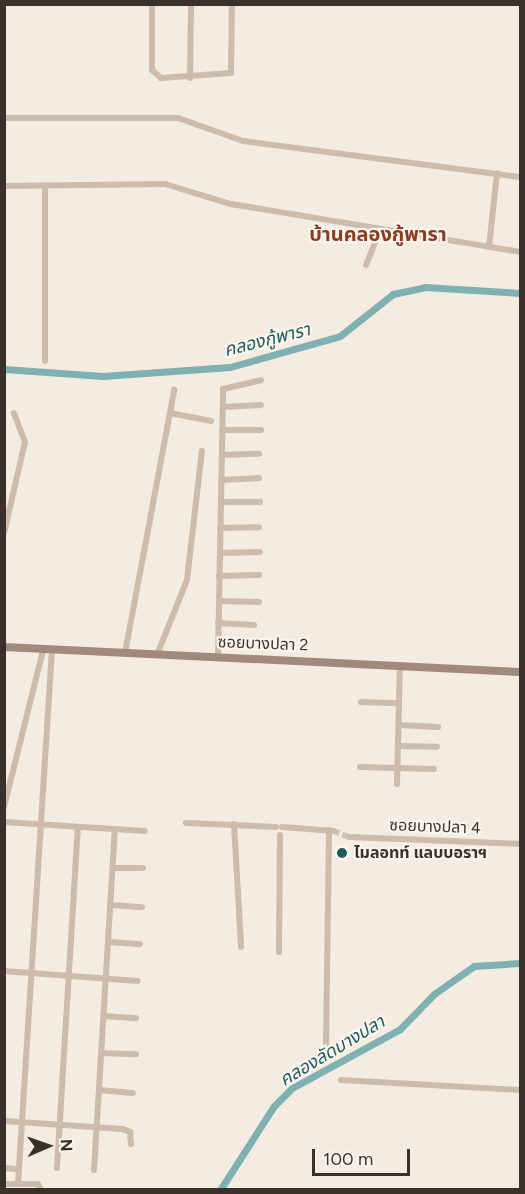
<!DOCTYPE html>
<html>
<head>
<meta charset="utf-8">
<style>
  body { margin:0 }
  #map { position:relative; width:525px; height:1194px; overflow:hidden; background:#f4ebe1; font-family:Figtree,"Noto Sans Thai",sans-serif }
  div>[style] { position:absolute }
  .canal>* { height:7px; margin:-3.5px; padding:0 3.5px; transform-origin:3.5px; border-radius:3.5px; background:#7fb0b2 }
  .street-tunnel>* { height:6px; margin-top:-3px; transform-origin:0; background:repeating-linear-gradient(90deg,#cfc6bd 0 6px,transparent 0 9px) }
  .street>* { height:6px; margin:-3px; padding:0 3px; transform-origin:3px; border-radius:3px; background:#cdbbac }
  .secondary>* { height:8px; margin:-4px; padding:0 4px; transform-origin:4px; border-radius:4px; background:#a18a7d }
  .dots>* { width:16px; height:16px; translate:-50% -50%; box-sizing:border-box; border:3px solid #fbf5ee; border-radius:50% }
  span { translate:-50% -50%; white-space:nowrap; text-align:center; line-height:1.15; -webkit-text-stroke:4.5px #fbf5ee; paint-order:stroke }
  .street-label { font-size:16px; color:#3b302b }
  .poi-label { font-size:16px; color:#3b302b; font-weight:700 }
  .left { translate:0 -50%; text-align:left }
  .water-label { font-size:18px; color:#1f5a5e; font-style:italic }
  .quarter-label { font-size:20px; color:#8c3b22; font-weight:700 }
  .frame { position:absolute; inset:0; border:6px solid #3b302b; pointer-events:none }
  .north { position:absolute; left:18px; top:1116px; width:60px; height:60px; -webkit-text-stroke:4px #fbf5ee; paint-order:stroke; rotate:88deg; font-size:16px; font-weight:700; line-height:24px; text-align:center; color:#3b302b }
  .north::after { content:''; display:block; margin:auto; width:21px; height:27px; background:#3b302b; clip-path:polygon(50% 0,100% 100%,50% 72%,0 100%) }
  .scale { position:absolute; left:312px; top:1149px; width:98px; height:27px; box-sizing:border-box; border:3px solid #3b302b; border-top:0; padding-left:8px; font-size:18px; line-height:21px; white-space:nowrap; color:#3b302b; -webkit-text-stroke:4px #fbf5ee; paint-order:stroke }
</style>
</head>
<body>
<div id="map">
  <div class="canal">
    <div style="left:4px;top:369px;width:99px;rotate:4deg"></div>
    <div style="left:103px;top:376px;width:127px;rotate:-4.1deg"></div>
    <div style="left:230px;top:367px;width:114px;rotate:-15.7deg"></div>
    <div style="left:340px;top:336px;width:68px;rotate:-38.4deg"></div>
    <div style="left:393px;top:294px;width:33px;rotate:-12deg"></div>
    <div style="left:425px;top:287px;width:95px;rotate:3.6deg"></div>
    <div style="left:220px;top:1190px;width:100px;rotate:-57.3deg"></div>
    <div style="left:274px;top:1106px;width:25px;rotate:-45deg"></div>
    <div style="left:292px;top:1088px;width:123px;rotate:-28.6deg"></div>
    <div style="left:400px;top:1029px;width:49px;rotate:-45.8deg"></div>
    <div style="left:434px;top:994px;width:49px;rotate:-35deg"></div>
    <div style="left:474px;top:966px;width:46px;rotate:-3.7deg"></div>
  </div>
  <div class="street-tunnel">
    <div style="left:334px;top:831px;width:16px;rotate:22deg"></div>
  </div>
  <div class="street">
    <div style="left:152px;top:4px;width:66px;rotate:90deg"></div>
    <div style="left:152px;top:70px;width:12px;rotate:42deg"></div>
    <div style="left:161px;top:78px;width:70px;rotate:-4.1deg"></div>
    <div style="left:231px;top:73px;width:69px;rotate:-89.2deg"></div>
    <div style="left:190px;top:78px;width:74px;rotate:-89.2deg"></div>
    <div style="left:4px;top:118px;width:174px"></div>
    <div style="left:178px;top:118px;width:69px;rotate:19.5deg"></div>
    <div style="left:243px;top:141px;width:279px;rotate:7.4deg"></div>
    <div style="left:4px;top:186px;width:161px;rotate:-0.7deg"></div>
    <div style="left:165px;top:184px;width:69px;rotate:16.9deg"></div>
    <div style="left:231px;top:204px;width:293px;rotate:9.4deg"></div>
    <div style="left:45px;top:186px;width:175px;rotate:90deg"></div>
    <div style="left:489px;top:247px;width:74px;rotate:-83.8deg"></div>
    <div style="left:366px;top:265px;width:38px;rotate:-68deg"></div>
    <div style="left:223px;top:407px;width:38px;rotate:-3deg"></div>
    <div style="left:170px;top:413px;width:42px;rotate:11deg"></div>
    <div style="left:222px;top:430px;width:39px"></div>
    <div style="left:222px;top:455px;width:37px;rotate:-2deg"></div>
    <div style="left:221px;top:480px;width:38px;rotate:-3deg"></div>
    <div style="left:221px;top:502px;width:39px"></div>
    <div style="left:220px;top:528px;width:39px;rotate:-1deg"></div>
    <div style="left:4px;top:533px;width:93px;rotate:-77deg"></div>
    <div style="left:25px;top:442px;width:31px;rotate:-111deg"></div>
    <div style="left:220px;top:553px;width:40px;rotate:-1.4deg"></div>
    <div style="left:219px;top:576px;width:40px;rotate:-1.4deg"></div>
    <div style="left:219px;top:601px;width:40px;rotate:1.4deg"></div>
    <div style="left:218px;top:623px;width:36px;rotate:3deg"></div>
    <div style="left:125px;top:653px;width:268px;rotate:-79.4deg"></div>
    <div style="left:157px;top:655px;width:81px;rotate:-68.2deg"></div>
    <div style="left:187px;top:580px;width:130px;rotate:-83.4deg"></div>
    <div style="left:218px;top:657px;width:268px;rotate:-88.9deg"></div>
    <div style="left:223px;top:389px;width:39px;rotate:-13deg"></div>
    <div style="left:361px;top:702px;width:38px;rotate:2deg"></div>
    <div style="left:399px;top:725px;width:39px;rotate:3deg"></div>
    <div style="left:398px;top:746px;width:39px;rotate:1deg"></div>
    <div style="left:360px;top:767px;width:74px;rotate:1.5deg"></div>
    <div style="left:397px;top:784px;width:119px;rotate:-88.6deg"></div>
    <div style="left:4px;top:807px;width:162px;rotate:-76deg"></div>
    <div style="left:4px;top:822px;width:141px;rotate:3.7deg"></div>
    <div style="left:186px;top:823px;width:90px;rotate:2.5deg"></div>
    <div style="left:234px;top:824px;width:123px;rotate:86.7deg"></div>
    <div style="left:282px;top:827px;width:52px;rotate:4.4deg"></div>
    <div style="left:349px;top:837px;width:171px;rotate:2.3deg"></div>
    <div style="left:113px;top:868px;width:30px"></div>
    <div style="left:111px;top:905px;width:31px;rotate:4deg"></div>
    <div style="left:109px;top:942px;width:31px;rotate:4deg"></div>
    <div style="left:279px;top:952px;width:117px;rotate:-89.5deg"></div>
    <div style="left:4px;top:971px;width:134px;rotate:4.3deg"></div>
    <div style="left:104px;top:1016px;width:32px;rotate:4deg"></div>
    <div style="left:326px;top:1045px;width:215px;rotate:-89.2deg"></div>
    <div style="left:101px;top:1053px;width:35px;rotate:2deg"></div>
    <div style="left:341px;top:1080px;width:179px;rotate:3.2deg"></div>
    <div style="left:99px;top:1090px;width:34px;rotate:5deg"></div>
    <div style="left:4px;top:1121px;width:119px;rotate:3.8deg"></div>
    <div style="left:123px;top:1129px;width:8px;rotate:23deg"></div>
    <div style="left:130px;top:1132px;width:12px;rotate:85deg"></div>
    <div style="left:4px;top:1168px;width:13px;rotate:4deg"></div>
    <div style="left:57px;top:1168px;width:341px;rotate:-86.5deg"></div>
    <div style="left:94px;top:1170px;width:341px;rotate:-86.5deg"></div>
    <div style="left:4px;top:1184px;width:34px"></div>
    <div style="left:38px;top:1184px;width:7px;rotate:63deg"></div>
    <div style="left:18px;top:1184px;width:535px;rotate:-86.36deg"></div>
  </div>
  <div class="secondary">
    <div style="left:4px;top:647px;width:517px;rotate:2.77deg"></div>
  </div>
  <div class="dots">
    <div style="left:342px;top:853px;background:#1f5a5e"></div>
  </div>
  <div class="street-label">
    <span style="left:263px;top:644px;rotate:2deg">ซอยบางปลา 2</span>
    <span style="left:435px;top:827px;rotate:2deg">ซอยบางปลา 4</span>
  </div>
  <div class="poi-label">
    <span class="left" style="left:354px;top:853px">ไมลอทท์ แลบบอราฯ</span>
  </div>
  <div class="water-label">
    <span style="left:267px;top:340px;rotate:-14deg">คลองกู้พารา</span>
    <span style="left:332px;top:1051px;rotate:-31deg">คลองลัดบางปลา</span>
  </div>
  <div class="quarter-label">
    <span style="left:378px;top:234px">บ้านคลองกู้พารา</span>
  </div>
  <div class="frame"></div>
  <div class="north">N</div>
  <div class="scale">100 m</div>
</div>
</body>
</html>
